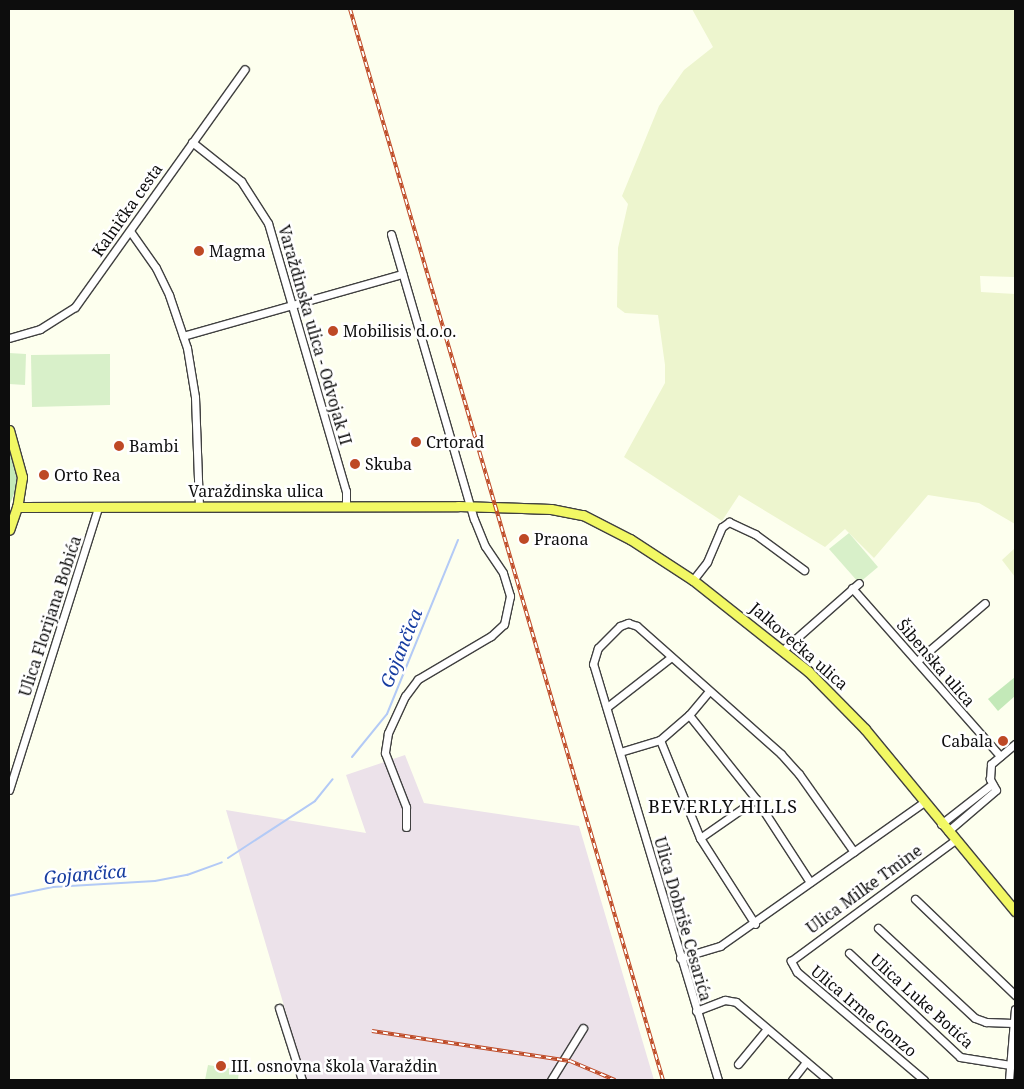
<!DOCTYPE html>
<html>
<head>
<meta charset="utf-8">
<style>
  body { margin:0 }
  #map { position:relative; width:1024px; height:1089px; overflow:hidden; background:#fdffee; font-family:"Noto Serif",serif }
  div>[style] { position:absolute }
  .industrial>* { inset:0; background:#ece2ea }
  .farmland>* { inset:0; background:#edf5ce }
  .green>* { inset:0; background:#c3e9b8 }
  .pitch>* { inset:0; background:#d8f0c9 }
  .stream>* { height:2px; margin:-1px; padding:0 1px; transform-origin:1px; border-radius:1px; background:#b3caf6 }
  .roads { filter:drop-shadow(1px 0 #404040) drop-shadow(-1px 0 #404040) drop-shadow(0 1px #404040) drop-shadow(0 -1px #404040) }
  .minor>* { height:7px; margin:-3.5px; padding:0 3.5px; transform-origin:3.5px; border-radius:3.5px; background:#fff }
  .major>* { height:9px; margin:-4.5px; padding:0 4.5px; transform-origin:4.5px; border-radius:4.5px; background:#f2f864 }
  .rail>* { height:4px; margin-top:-2px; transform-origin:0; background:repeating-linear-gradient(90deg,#fff 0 5.5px,#be4925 0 11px); box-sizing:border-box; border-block:1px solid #be4925 }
  .dots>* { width:14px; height:14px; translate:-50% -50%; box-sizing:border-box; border:2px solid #fff; border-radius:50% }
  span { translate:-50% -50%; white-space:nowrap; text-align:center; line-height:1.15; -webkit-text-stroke:5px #fff; paint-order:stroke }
  .street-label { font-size:16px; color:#0d0d0d }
  .poi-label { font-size:16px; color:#0d0d0d }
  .left { translate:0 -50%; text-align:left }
  .right { translate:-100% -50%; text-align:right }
  .water-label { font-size:18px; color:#163ca0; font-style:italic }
  .neighbourhood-label { font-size:18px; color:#0d0d0d; letter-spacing:1px }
  .frame { position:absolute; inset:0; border:10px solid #0d0d0d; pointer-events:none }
</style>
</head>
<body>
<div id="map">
  <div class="industrial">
    <div style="clip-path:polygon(405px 755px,424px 803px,579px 826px,654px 1080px,306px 1080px,226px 810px,366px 833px,346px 775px)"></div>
  </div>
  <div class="farmland">
    <div style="clip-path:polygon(692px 9px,1015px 9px,1015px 277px,980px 276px,981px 292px,1015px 294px,1015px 524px,979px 503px,928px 495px,874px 558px,845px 529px,825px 547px,739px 495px,722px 521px,624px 457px,665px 383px,665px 365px,658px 315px,625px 313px,617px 307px,618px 248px,628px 204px,622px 196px,659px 106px,684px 70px,713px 47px)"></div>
    <div style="clip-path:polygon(1015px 548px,1015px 577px,1002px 560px)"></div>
  </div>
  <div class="green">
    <div style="clip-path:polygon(9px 445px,16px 471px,16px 489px,9px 506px)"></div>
    <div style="clip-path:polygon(1015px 677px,1015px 696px,998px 711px,988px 699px)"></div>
  </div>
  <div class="pitch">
    <div style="clip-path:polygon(9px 353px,26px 354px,25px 385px,9px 384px)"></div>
    <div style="clip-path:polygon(110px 354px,110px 405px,32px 407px,31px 355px)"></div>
    <div style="clip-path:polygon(849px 533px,878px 567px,859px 583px,829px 549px)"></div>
    <div style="clip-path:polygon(208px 1065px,239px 1070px,238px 1080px,205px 1080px)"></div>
  </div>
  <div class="stream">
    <div style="left:352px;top:757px;width:55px;rotate:-50.9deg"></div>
    <div style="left:387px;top:714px;width:188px;rotate:-67.8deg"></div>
    <div style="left:228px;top:858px;width:104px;rotate:-33.2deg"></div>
    <div style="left:315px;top:801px;width:28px;rotate:-51deg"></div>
    <div style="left:9px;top:896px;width:45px;rotate:-11.6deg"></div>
    <div style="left:53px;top:887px;width:102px;rotate:-3.4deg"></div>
    <div style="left:155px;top:881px;width:33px;rotate:-11deg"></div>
    <div style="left:187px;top:875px;width:37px;rotate:-20deg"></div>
  </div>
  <div class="roads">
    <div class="minor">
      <div style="left:192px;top:142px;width:63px;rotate:38.5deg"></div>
      <div style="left:241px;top:181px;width:50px;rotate:57.3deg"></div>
      <div style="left:268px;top:223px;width:279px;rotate:73.8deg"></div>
      <div style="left:346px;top:491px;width:15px;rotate:90deg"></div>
      <div style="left:130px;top:231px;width:45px;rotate:54.9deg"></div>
      <div style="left:156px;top:268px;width:30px;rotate:64deg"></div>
      <div style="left:169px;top:295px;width:56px;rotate:71.2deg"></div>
      <div style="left:187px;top:348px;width:50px;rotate:80.7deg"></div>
      <div style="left:195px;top:397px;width:109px;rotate:87.9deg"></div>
      <div style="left:391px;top:234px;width:297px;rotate:73.8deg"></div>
      <div style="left:474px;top:519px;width:29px;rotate:68deg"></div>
      <div style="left:485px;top:546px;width:32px;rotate:56deg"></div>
      <div style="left:503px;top:573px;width:24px;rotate:73deg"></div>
      <div style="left:510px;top:596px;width:29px;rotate:102deg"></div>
      <div style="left:504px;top:624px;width:18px;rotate:137deg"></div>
      <div style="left:491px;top:636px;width:85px;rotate:149.5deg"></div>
      <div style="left:418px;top:679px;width:21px;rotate:127deg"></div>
      <div style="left:405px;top:696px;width:41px;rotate:114.7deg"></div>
      <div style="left:388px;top:733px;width:20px;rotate:99deg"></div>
      <div style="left:385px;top:753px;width:58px;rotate:68.7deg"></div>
      <div style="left:406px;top:807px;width:20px;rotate:90deg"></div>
      <div style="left:183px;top:336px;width:228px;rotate:-15.8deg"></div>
      <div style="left:9px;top:338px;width:32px;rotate:-16deg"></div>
      <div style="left:40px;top:329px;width:41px;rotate:-32.2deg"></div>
      <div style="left:75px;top:307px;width:292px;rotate:-54.5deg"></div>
      <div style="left:693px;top:580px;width:23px;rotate:-52deg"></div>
      <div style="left:707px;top:562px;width:38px;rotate:-67deg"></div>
      <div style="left:722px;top:527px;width:9px;rotate:-36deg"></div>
      <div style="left:729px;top:522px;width:29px;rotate:25deg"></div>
      <div style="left:755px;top:534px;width:61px;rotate:36.3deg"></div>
      <div style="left:852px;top:588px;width:224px;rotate:48.6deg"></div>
      <div style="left:783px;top:650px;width:101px;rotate:-41.4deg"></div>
      <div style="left:917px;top:661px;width:89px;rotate:-40.5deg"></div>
      <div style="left:607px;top:707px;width:80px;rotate:-37.9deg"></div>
      <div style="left:689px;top:715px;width:107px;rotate:51.4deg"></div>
      <div style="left:756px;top:799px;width:99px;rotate:57deg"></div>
      <div style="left:660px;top:740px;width:106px;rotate:67.8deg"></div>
      <div style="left:700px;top:838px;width:102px;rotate:57.4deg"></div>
      <div style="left:620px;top:752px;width:42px;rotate:-16.7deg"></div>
      <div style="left:660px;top:740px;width:38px;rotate:-41deg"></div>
      <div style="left:689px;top:715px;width:30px;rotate:-50deg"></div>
      <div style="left:9px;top:790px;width:296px;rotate:-72.5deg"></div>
      <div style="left:941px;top:824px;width:65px;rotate:-38.1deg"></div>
      <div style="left:948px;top:831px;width:63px;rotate:-40.5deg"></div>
      <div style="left:996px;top:790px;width:13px;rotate:-119deg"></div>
      <div style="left:990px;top:779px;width:15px;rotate:-86deg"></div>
      <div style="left:991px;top:764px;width:31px;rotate:-40deg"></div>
      <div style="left:700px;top:838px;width:68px;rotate:-34.9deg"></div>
      <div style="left:915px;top:899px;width:139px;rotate:43.8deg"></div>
      <div style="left:878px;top:928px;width:132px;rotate:42.9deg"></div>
      <div style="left:975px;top:1018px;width:12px;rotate:20deg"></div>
      <div style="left:986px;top:1022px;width:27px;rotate:2deg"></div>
      <div style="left:849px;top:953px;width:152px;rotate:43.1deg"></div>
      <div style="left:960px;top:1057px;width:51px;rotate:9.1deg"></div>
      <div style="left:680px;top:958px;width:42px;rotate:-16.7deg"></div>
      <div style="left:720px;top:946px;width:250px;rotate:-35.2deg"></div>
      <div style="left:279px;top:1008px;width:76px;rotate:72.3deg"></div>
      <div style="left:696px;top:1011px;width:31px;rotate:-21deg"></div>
      <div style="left:725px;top:1000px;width:11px;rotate:10deg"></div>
      <div style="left:736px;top:1002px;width:121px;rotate:40.3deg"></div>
      <div style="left:738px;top:1064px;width:45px;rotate:-50.4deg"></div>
      <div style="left:551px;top:1080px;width:61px;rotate:-58.4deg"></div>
      <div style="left:718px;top:1080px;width:434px;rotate:-106.7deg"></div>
      <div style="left:593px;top:664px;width:17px;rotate:-73deg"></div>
      <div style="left:598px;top:648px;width:31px;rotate:-45deg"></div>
      <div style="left:620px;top:626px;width:9px;rotate:-21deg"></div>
      <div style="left:628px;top:623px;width:9px;rotate:18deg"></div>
      <div style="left:637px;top:626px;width:193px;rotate:41.6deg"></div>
      <div style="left:781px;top:754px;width:27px;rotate:48deg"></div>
      <div style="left:799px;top:774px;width:95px;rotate:54.8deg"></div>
      <div style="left:792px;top:1080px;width:23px;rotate:-52deg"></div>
      <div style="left:924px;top:1080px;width:167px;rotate:-139.6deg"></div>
      <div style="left:797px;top:972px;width:13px;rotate:-119deg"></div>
      <div style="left:791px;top:961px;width:204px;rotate:-36.4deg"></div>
      <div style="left:1009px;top:1080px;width:71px;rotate:-85.2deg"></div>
    </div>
    <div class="major">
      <div style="left:9px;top:430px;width:49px;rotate:74.5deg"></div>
      <div style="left:22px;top:477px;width:30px;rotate:99deg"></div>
      <div style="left:17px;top:507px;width:24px;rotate:109deg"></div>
      <div style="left:17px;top:507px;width:441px;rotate:-0.1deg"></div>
      <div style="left:458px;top:506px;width:93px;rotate:1.8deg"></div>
      <div style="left:551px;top:509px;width:33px;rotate:11deg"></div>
      <div style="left:583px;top:515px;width:53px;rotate:27.1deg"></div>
      <div style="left:630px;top:539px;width:75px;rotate:33.1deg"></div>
      <div style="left:693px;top:580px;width:147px;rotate:38.4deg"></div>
      <div style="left:808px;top:671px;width:81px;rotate:45.5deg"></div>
      <div style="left:865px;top:729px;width:236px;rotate:50.5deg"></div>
    </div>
  </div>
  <div class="rail">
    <div style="left:350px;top:9px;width:1116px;rotate:73.71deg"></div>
    <div style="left:372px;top:1031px;width:200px;rotate:8.6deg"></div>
    <div style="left:570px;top:1061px;width:49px;rotate:22.9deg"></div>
  </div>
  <div class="dots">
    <div style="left:199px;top:251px;background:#be4925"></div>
    <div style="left:333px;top:331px;background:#be4925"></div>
    <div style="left:416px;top:442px;background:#be4925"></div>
    <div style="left:119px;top:446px;background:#be4925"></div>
    <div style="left:355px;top:464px;background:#be4925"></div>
    <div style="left:44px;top:475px;background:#be4925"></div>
    <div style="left:524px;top:539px;background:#be4925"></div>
    <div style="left:1003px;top:741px;background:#be4925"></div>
    <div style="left:221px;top:1066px;background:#be4925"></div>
  </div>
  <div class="street-label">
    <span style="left:127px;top:210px;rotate:-55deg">Kalnička cesta</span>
    <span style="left:315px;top:335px;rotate:74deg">Varaždinska ulica - Odvojak II</span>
    <span style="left:256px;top:491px">Varaždinska ulica</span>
    <span style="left:50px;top:616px;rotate:-72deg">Ulica Florijana Bobića</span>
    <span style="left:799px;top:646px;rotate:41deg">Jalkovečka ulica</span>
    <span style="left:936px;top:663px;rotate:49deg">Šibenska ulica</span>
    <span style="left:864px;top:889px;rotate:-36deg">Ulica Milke Tmine</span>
    <span style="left:683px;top:919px;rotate:74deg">Ulica Dobriše Cesarića</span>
    <span style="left:922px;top:1001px;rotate:42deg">Ulica Luke Botića</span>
    <span style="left:864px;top:1011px;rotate:40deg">Ulica Irme Gonzo</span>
  </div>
  <div class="poi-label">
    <span class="left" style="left:209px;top:251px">Magma</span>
    <span class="left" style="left:343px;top:331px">Mobilisis d.o.o.</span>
    <span class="left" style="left:426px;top:442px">Crtorad</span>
    <span class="left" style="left:129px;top:446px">Bambi</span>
    <span class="left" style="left:365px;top:464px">Skuba</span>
    <span class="left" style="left:54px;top:475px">Orto Rea</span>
    <span class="left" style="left:534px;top:539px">Praona</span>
    <span class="right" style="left:993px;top:741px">Cabala</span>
    <span class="left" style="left:231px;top:1066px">III. osnovna škola Varaždin</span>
  </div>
  <div class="water-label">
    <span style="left:401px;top:648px;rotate:-68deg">Gojančica</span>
    <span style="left:85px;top:874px;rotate:-5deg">Gojančica</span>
  </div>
  <div class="neighbourhood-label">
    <span style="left:723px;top:806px">BEVERLY HILLS</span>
  </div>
  <div class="frame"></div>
</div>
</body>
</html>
